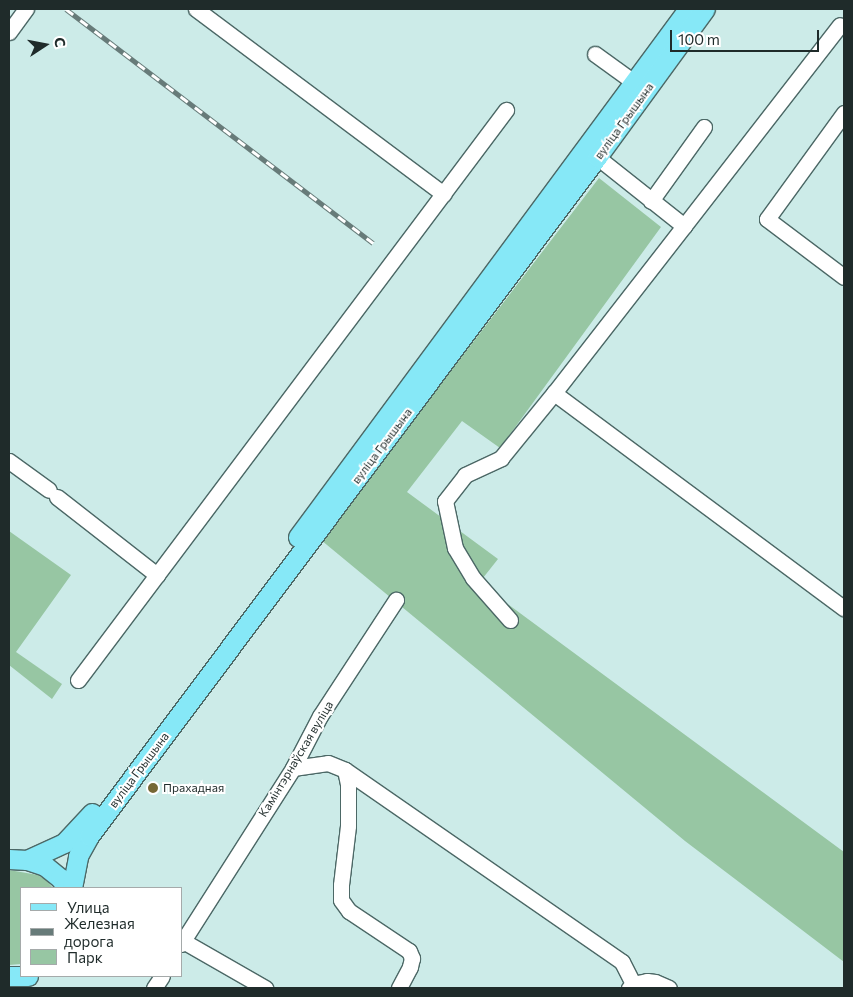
<!DOCTYPE html>
<html>
<head>
<meta charset="utf-8">
<style>
  body { margin:0 }
  #map { position:relative; width:853px; height:997px; overflow:hidden; background:#ccebe8; font-family:Commissioner,sans-serif }
  div>[style] { position:absolute }
  .green>* { inset:0; background:#97c6a3 }
  .roads { filter:drop-shadow(1px 0 #4c6866) drop-shadow(-1px 0 #4c6866) drop-shadow(0 1px #4c6866) drop-shadow(0 -1px #4c6866) }
  .minor>* { height:15px; margin:-7.5px; padding:0 7.5px; transform-origin:7.5px; border-radius:7.5px; background:#fff }
  .major>* { height:19px; margin:-9.5px; padding:0 9.5px; transform-origin:9.5px; border-radius:9.5px; background:#86e8f7 }
  .rail>* { height:5px; margin-top:-2.5px; transform-origin:0; background:repeating-linear-gradient(90deg,#fff 0 9px,#677b79 0 18px); box-sizing:border-box; border-block:1px solid #677b79 }
  .dots>* { width:14px; height:14px; translate:-50% -50%; box-sizing:border-box; border:2px solid #fff; border-radius:50% }
  span { translate:-50% -50%; white-space:nowrap; text-align:center; line-height:1.15; -webkit-text-stroke:4px #fff; paint-order:stroke }
  .street-label { font-size:12px; color:#1f2b2a }
  .poi-label { font-size:12px; color:#1f2b2a }
  .left { translate:0 -50%; text-align:left }
  .frame { position:absolute; inset:0; border:10px solid #1f2b2a; pointer-events:none }
  .legend { position:absolute; left:20px; top:887px; width:162px; height:90px; box-sizing:border-box; background:#fff; border:1px solid #a5aaaa; margin:0; padding:6px 9px; list-style:none; font-size:15px; color:#1f2b2a }
  .legend li { display:flex; align-items:center; gap:10px; height:25px }
  .legend b { width:25px; border:1px solid #a5aaaa }
  .north { position:absolute; left:20px; top:20px; width:50px; height:50px; -webkit-text-stroke:4px #fff; paint-order:stroke; rotate:79deg; font-size:14px; font-weight:700; line-height:20px; text-align:center; color:#1f2b2a }
  .north::after { content:''; display:block; margin:auto; width:18px; height:22px; background:#1f2b2a; clip-path:polygon(50% 0,100% 100%,50% 72%,0 100%) }
  .scale { position:absolute; left:670px; top:30px; width:149px; height:22px; box-sizing:border-box; border:2px solid #1f2b2a; border-top:0; padding-left:6px; font-size:15px; line-height:18px; white-space:nowrap; color:#1f2b2a; -webkit-text-stroke:4px #fff; paint-order:stroke }
</style>
</head>
<body>
<div id="map">
  <div class="green">
    <div style="clip-path:polygon(599px 178px,661px 227px,500px 448px,462px 421px,407px 492px,498px 559px,479px 583px,844px 852px,844px 962px,685px 841px,321px 540px)"></div>
    <div style="clip-path:polygon(9px 531px,71px 575px,16px 652px,62px 684px,52px 699px,9px 665px)"></div>
    <div style="clip-path:polygon(9px 870px,38px 875px,46px 880px,53px 888px,21px 888px,21px 964px,9px 965px)"></div>
  </div>
  <div class="roads">
    <div class="minor">
      <div style="left:196px;top:9px;width:309px;rotate:36.8deg"></div>
      <div style="left:9px;top:32px;width:29px;rotate:-54deg"></div>
      <div style="left:595px;top:54px;width:58px;rotate:35.9deg"></div>
      <div style="left:844px;top:113px;width:131px;rotate:126deg"></div>
      <div style="left:767px;top:219px;width:96px;rotate:37deg"></div>
      <div style="left:651px;top:201px;width:91px;rotate:-54.4deg"></div>
      <div style="left:684px;top:226px;width:254px;rotate:-52.2deg"></div>
      <div style="left:554px;top:393px;width:361px;rotate:36.6deg"></div>
      <div style="left:9px;top:461px;width:49px;rotate:35.9deg"></div>
      <div style="left:57px;top:497px;width:127px;rotate:38deg"></div>
      <div style="left:510px;top:620px;width:56px;rotate:-131.4deg"></div>
      <div style="left:473px;top:578px;width:35px;rotate:-121deg"></div>
      <div style="left:455px;top:548px;width:48px;rotate:-102deg"></div>
      <div style="left:445px;top:501px;width:33px;rotate:-52deg"></div>
      <div style="left:465px;top:475px;width:40px;rotate:-25deg"></div>
      <div style="left:501px;top:458px;width:84px;rotate:-50.8deg"></div>
      <div style="left:554px;top:393px;width:212px;rotate:-52.1deg"></div>
      <div style="left:684px;top:226px;width:122px;rotate:-141.6deg"></div>
      <div style="left:78px;top:680px;width:713px;rotate:-53.1deg"></div>
      <div style="left:293px;top:768px;width:35px;rotate:-8deg"></div>
      <div style="left:328px;top:763px;width:18px;rotate:22deg"></div>
      <div style="left:345px;top:770px;width:14px;rotate:78deg"></div>
      <div style="left:348px;top:784px;width:42px;rotate:90deg"></div>
      <div style="left:348px;top:826px;width:59px;rotate:96.8deg"></div>
      <div style="left:341px;top:885px;width:15px;rotate:90deg"></div>
      <div style="left:341px;top:900px;width:14px;rotate:54deg"></div>
      <div style="left:349px;top:911px;width:72px;rotate:33.7deg"></div>
      <div style="left:409px;top:951px;width:8px;rotate:67deg"></div>
      <div style="left:412px;top:958px;width:9px;rotate:103deg"></div>
      <div style="left:410px;top:967px;width:24px;rotate:118deg"></div>
      <div style="left:345px;top:770px;width:337px;rotate:34.7deg"></div>
      <div style="left:622px;top:962px;width:25px;rotate:63deg"></div>
      <div style="left:183px;top:941px;width:95px;rotate:29.8deg"></div>
      <div style="left:181px;top:944px;width:209px;rotate:-57.5deg"></div>
      <div style="left:293px;top:768px;width:59px;rotate:-62.6deg"></div>
      <div style="left:320px;top:716px;width:139px;rotate:-56.8deg"></div>
      <div style="left:154px;top:988px;width:14px;rotate:-56deg"></div>
      <div style="left:629px;top:988px;width:6px;rotate:-45deg"></div>
      <div style="left:633px;top:984px;width:14px;rotate:-12deg"></div>
      <div style="left:647px;top:981px;width:8px;rotate:7deg"></div>
      <div style="left:655px;top:982px;width:15px;rotate:23deg"></div>
    </div>
    <div class="major">
      <div style="left:298px;top:537px;width:656px;rotate:-53.55deg"></div>
      <div style="left:9px;top:859px;width:18px;rotate:3deg"></div>
      <div style="left:27px;top:860px;width:19px;rotate:18deg"></div>
      <div style="left:45px;top:866px;width:19px;rotate:39deg"></div>
      <div style="left:60px;top:878px;width:12px;rotate:55deg"></div>
      <div style="left:27px;top:860px;width:41px;rotate:-24.7deg"></div>
      <div style="left:64px;top:843px;width:41px;rotate:-47deg"></div>
      <div style="left:72px;top:888px;width:33px;rotate:-79deg"></div>
      <div style="left:78px;top:856px;width:23px;rotate:-61deg"></div>
      <div style="left:89px;top:836px;width:848px;rotate:-53.2deg"></div>
      <div style="left:597px;top:157px;width:183px;rotate:-53.9deg"></div>
      <div style="left:9px;top:976px;width:19px"></div>
    </div>
  </div>
  <div class="rail">
    <div style="left:66px;top:9px;width:386px;rotate:37.3deg"></div>
  </div>
  <div class="dots">
    <div style="left:153px;top:788px;background:#766735"></div>
  </div>
  <div class="street-label">
    <span style="left:624px;top:121px;rotate:-54deg">вуліца Грышына</span>
    <span style="left:382px;top:446px;rotate:-53deg">вуліца Грышына</span>
    <span style="left:296px;top:759px;rotate:-59deg">Камінтэрнаўская вуліца</span>
    <span style="left:139px;top:770px;rotate:-53deg">вуліца Грышына</span>
  </div>
  <div class="poi-label">
    <span class="left" style="left:163px;top:788px">Прахадная</span>
  </div>
  <div class="frame"></div>
  <ul class="legend">
  <li><b style="height:6px;background:#86e8f7"></b>Улица</li>
  <li><b style="height:6px;background:#677b79"></b>Железная дорога</li>
  <li><b style="height:14px;background:#97c6a3"></b>Парк</li>
  </ul>
  <div class="north">С</div>
  <div class="scale">100 m</div>
</div>
</body>
</html>
